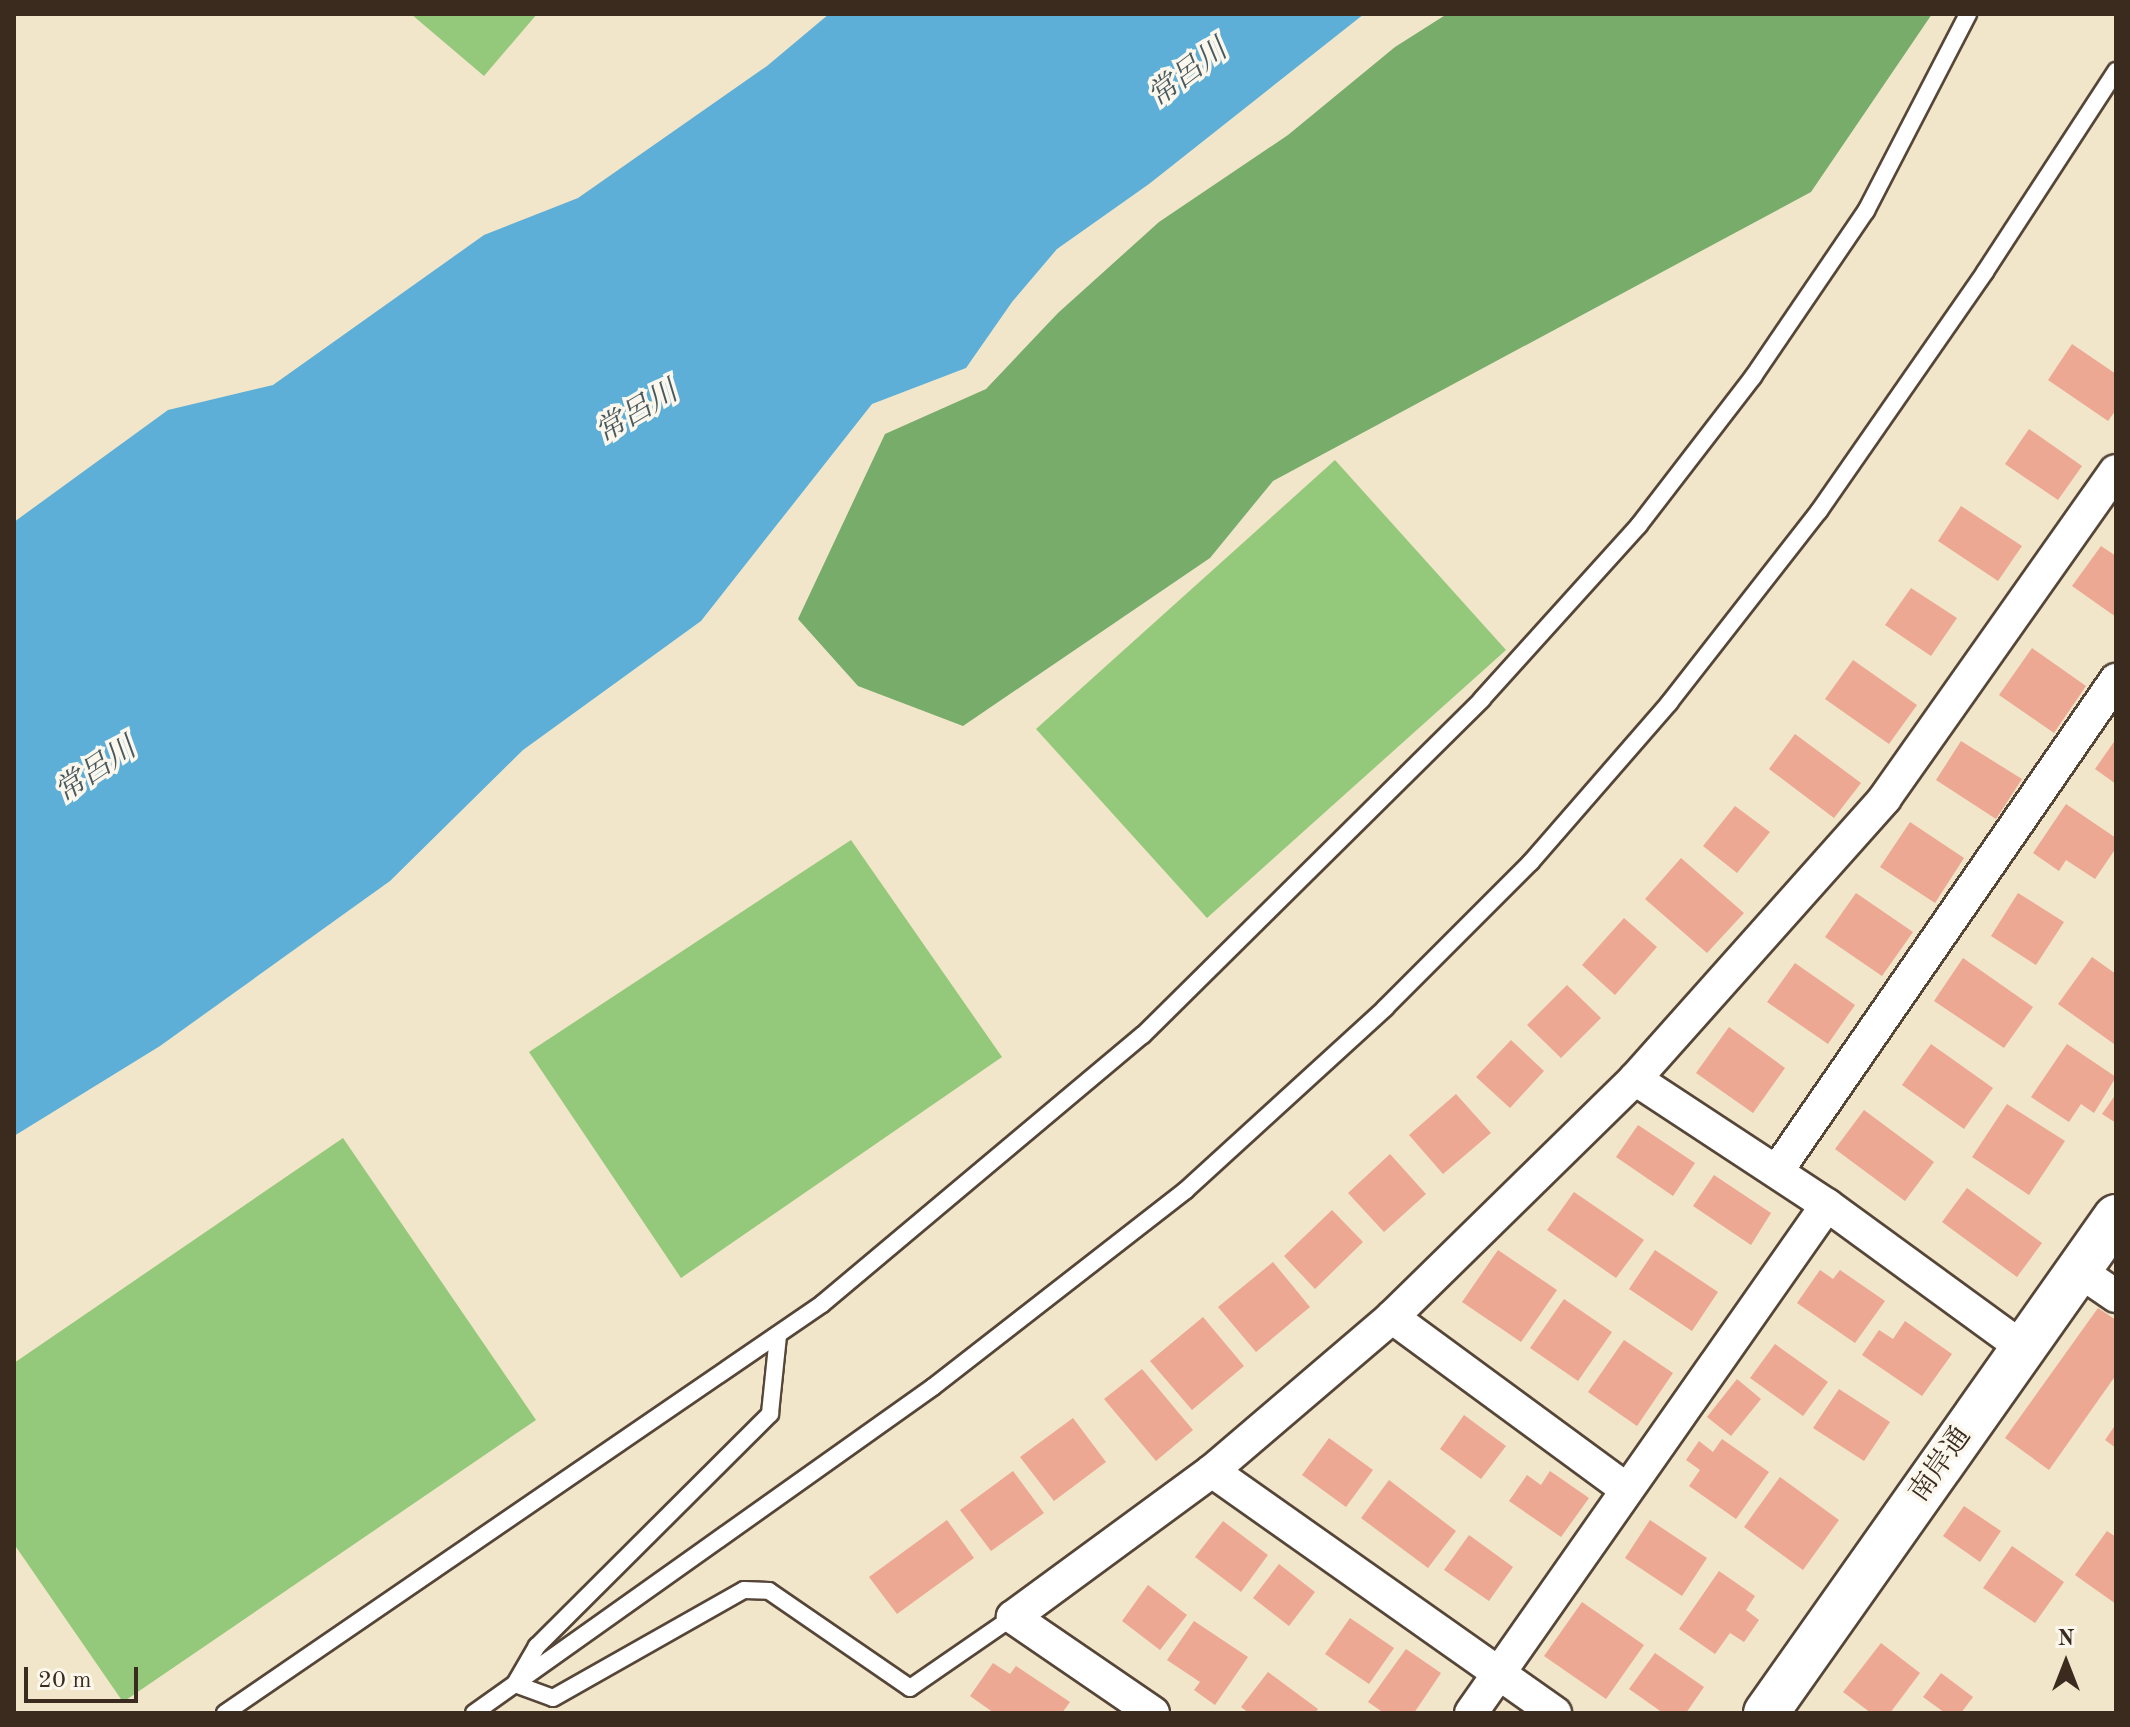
<!DOCTYPE html>
<html>
<head>
<meta charset="utf-8">
<style>
  body { margin:0 }
  #map { position:relative; width:2130px; height:1727px; overflow:hidden; background:#f1e6ca; font-family:"Old Standard TT","Noto Serif JP",serif }
  div>[style] { position:absolute }
  .green>* { inset:0; background:#94c87a }
  .forest>* { inset:0; background:#77ac6a }
  .water>* { inset:0; background:#5dafd8 }
  .building>* { inset:0; background:#eca892 }
  .roads { filter:drop-shadow(2px 0 #564638) drop-shadow(-2px 0 #564638) drop-shadow(0 2px #564638) drop-shadow(0 -2px #564638) }
  .service>* { height:16px; margin:-8px; padding:0 8px; transform-origin:8px; border-radius:8px; background:#fff }
  .minor>* { height:32px; margin:-16px; padding:0 16px; transform-origin:16px; border-radius:16px; background:#fff }
  .secondary>* { height:44px; margin:-22px; padding:0 22px; transform-origin:22px; border-radius:22px; background:#fff }
  span { translate:-50% -50%; white-space:nowrap; text-align:center; line-height:1.15; -webkit-text-stroke:7px #fbf7ec; paint-order:stroke }
  .street-label { font-size:28px; color:#3b2a1e }
  .water-label { font-size:30px; color:#47595f; font-style:italic }
  .frame { position:absolute; inset:0; border:16px solid #3b2a1e; pointer-events:none }
  .north { position:absolute; left:2026px; top:1623px; width:80px; height:80px; -webkit-text-stroke:6px #fbf7ec; paint-order:stroke; rotate:0deg; font-size:22px; font-weight:700; line-height:32px; text-align:center; color:#3b2a1e }
  .north::after { content:''; display:block; margin:auto; width:28px; height:36px; background:#3b2a1e; clip-path:polygon(50% 0,100% 100%,50% 72%,0 100%) }
  .scale { position:absolute; left:24px; top:1667px; width:114px; height:36px; box-sizing:border-box; border:4px solid #3b2a1e; border-top:0; padding-left:10px; font-size:24px; line-height:28px; white-space:nowrap; color:#3b2a1e; -webkit-text-stroke:6px #fbf7ec; paint-order:stroke }
</style>
</head>
<body>
<div id="map">
  <div class="green">
    <div style="clip-path:polygon(411px 14px,537px 14px,484px 76px)"></div>
    <div style="clip-path:polygon(1335px 460px,1506px 650px,1207px 918px,1036px 729px)"></div>
    <div style="clip-path:polygon(851px 840px,1002px 1057px,681px 1278px,529px 1052px)"></div>
    <div style="clip-path:polygon(343px 1138px,536px 1420px,123px 1702px,14px 1544px,14px 1363px)"></div>
  </div>
  <div class="forest">
    <div style="clip-path:polygon(1447px 14px,1932px 14px,1811px 192px,1273px 481px,1210px 558px,963px 726px,858px 686px,798px 619px,885px 434px,986px 389px,1058px 313px,1159px 222px,1288px 135px,1395px 47px)"></div>
  </div>
  <div class="water">
    <div style="clip-path:polygon(829px 14px,1364px 14px,1149px 184px,1057px 249px,1012px 302px,966px 368px,872px 404px,701px 621px,523px 750px,390px 881px,160px 1046px,14px 1136px,14px 522px,168px 410px,273px 385px,484px 235px,578px 198px,767px 66px)"></div>
  </div>
  <div class="building">
    <div style="clip-path:polygon(2072px 344px,2116px 374px,2116px 410px,2108px 421px,2048px 380px)"></div>
    <div style="clip-path:polygon(2029px 429px,2082px 466px,2058px 500px,2005px 464px)"></div>
    <div style="clip-path:polygon(1961px 506px,2022px 546px,1998px 581px,1938px 541px)"></div>
    <div style="clip-path:polygon(2101px 546px,2116px 556px,2116px 617px,2072px 586px)"></div>
    <div style="clip-path:polygon(1911px 588px,1957px 618px,1931px 656px,1885px 625px)"></div>
    <div style="clip-path:polygon(2032px 648px,2086px 686px,2054px 733px,1999px 695px)"></div>
    <div style="clip-path:polygon(1853px 660px,1917px 705px,1889px 744px,1825px 699px)"></div>
    <div style="clip-path:polygon(1795px 734px,1861px 783px,1834px 818px,1769px 769px)"></div>
    <div style="clip-path:polygon(2116px 739px,2116px 784px,2095px 769px)"></div>
    <div style="clip-path:polygon(1961px 741px,2022px 779px,1996px 819px,1936px 780px)"></div>
    <div style="clip-path:polygon(2066px 804px,2116px 838px,2116px 848px,2095px 879px,2066px 860px,2059px 871px,2033px 853px)"></div>
    <div style="clip-path:polygon(1735px 806px,1770px 832px,1737px 873px,1703px 846px)"></div>
    <div style="clip-path:polygon(1910px 822px,1964px 858px,1935px 903px,1880px 867px)"></div>
    <div style="clip-path:polygon(1681px 858px,1744px 913px,1707px 953px,1645px 899px)"></div>
    <div style="clip-path:polygon(1856px 893px,1913px 932px,1882px 976px,1825px 937px)"></div>
    <div style="clip-path:polygon(2018px 893px,2064px 922px,2036px 965px,1991px 936px)"></div>
    <div style="clip-path:polygon(1624px 918px,1657px 947px,1615px 995px,1582px 965px)"></div>
    <div style="clip-path:polygon(2092px 957px,2116px 974px,2114px 1044px,2058px 1004px)"></div>
    <div style="clip-path:polygon(1963px 958px,2033px 1007px,2004px 1048px,1934px 1001px)"></div>
    <div style="clip-path:polygon(1795px 963px,1855px 1005px,1828px 1044px,1767px 1002px)"></div>
    <div style="clip-path:polygon(1567px 985px,1601px 1018px,1561px 1058px,1527px 1025px)"></div>
    <div style="clip-path:polygon(1729px 1027px,1785px 1068px,1753px 1113px,1696px 1073px)"></div>
    <div style="clip-path:polygon(1511px 1040px,1544px 1071px,1510px 1108px,1476px 1077px)"></div>
    <div style="clip-path:polygon(1931px 1044px,1993px 1088px,1964px 1129px,1902px 1085px)"></div>
    <div style="clip-path:polygon(2067px 1044px,2116px 1077px,2094px 1113px,2081px 1104px,2069px 1122px,2031px 1097px)"></div>
    <div style="clip-path:polygon(1456px 1094px,1491px 1133px,1443px 1174px,1409px 1135px)"></div>
    <div style="clip-path:polygon(2116px 1094px,2116px 1123px,2102px 1114px)"></div>
    <div style="clip-path:polygon(2007px 1104px,2065px 1141px,2029px 1195px,1972px 1157px)"></div>
    <div style="clip-path:polygon(1864px 1110px,1934px 1162px,1905px 1201px,1835px 1149px)"></div>
    <div style="clip-path:polygon(1638px 1125px,1695px 1163px,1673px 1196px,1616px 1157px)"></div>
    <div style="clip-path:polygon(1390px 1154px,1426px 1194px,1384px 1232px,1348px 1193px)"></div>
    <div style="clip-path:polygon(1714px 1175px,1771px 1213px,1751px 1245px,1693px 1206px)"></div>
    <div style="clip-path:polygon(1967px 1188px,2042px 1243px,2017px 1277px,1942px 1222px)"></div>
    <div style="clip-path:polygon(1574px 1192px,1644px 1240px,1616px 1278px,1547px 1230px)"></div>
    <div style="clip-path:polygon(1332px 1210px,1363px 1242px,1315px 1289px,1284px 1256px)"></div>
    <div style="clip-path:polygon(1498px 1250px,1557px 1290px,1521px 1342px,1462px 1302px)"></div>
    <div style="clip-path:polygon(1655px 1250px,1718px 1292px,1692px 1331px,1629px 1289px)"></div>
    <div style="clip-path:polygon(1273px 1262px,1310px 1307px,1256px 1352px,1218px 1307px)"></div>
    <div style="clip-path:polygon(1820px 1270px,1833px 1279px,1840px 1270px,1885px 1301px,1855px 1343px,1797px 1303px)"></div>
    <div style="clip-path:polygon(1564px 1299px,1612px 1332px,1578px 1381px,1530px 1348px)"></div>
    <div style="clip-path:polygon(2098px 1308px,2116px 1320px,2116px 1375px,2049px 1470px,2005px 1438px)"></div>
    <div style="clip-path:polygon(1203px 1317px,1244px 1366px,1192px 1410px,1150px 1361px)"></div>
    <div style="clip-path:polygon(1905px 1321px,1952px 1354px,1922px 1396px,1862px 1355px,1879px 1330px,1893px 1339px)"></div>
    <div style="clip-path:polygon(1624px 1340px,1673px 1373px,1637px 1426px,1588px 1392px)"></div>
    <div style="clip-path:polygon(1775px 1344px,1828px 1382px,1803px 1416px,1750px 1378px)"></div>
    <div style="clip-path:polygon(1142px 1369px,1193px 1430px,1156px 1461px,1104px 1399px)"></div>
    <div style="clip-path:polygon(1737px 1379px,1761px 1399px,1731px 1436px,1707px 1417px)"></div>
    <div style="clip-path:polygon(1839px 1389px,1890px 1422px,1864px 1461px,1813px 1428px)"></div>
    <div style="clip-path:polygon(1464px 1415px,1506px 1446px,1481px 1479px,1440px 1449px)"></div>
    <div style="clip-path:polygon(1073px 1418px,1106px 1462px,1054px 1501px,1020px 1457px)"></div>
    <div style="clip-path:polygon(2116px 1424px,2116px 1448px,2105px 1440px)"></div>
    <div style="clip-path:polygon(1329px 1438px,1373px 1470px,1346px 1507px,1302px 1475px)"></div>
    <div style="clip-path:polygon(1722px 1439px,1769px 1472px,1736px 1519px,1689px 1486px,1700px 1470px,1686px 1460px,1699px 1441px,1713px 1452px)"></div>
    <div style="clip-path:polygon(1013px 1471px,1044px 1513px,991px 1551px,960px 1510px)"></div>
    <div style="clip-path:polygon(1550px 1471px,1589px 1498px,1561px 1537px,1509px 1501px,1527px 1475px,1541px 1485px)"></div>
    <div style="clip-path:polygon(1780px 1477px,1839px 1520px,1803px 1570px,1744px 1527px)"></div>
    <div style="clip-path:polygon(1389px 1480px,1456px 1531px,1428px 1568px,1361px 1518px)"></div>
    <div style="clip-path:polygon(1964px 1506px,2001px 1531px,1980px 1562px,1943px 1536px)"></div>
    <div style="clip-path:polygon(947px 1520px,974px 1558px,897px 1614px,869px 1577px)"></div>
    <div style="clip-path:polygon(1650px 1520px,1707px 1558px,1682px 1596px,1625px 1558px)"></div>
    <div style="clip-path:polygon(1223px 1521px,1268px 1555px,1241px 1592px,1195px 1557px)"></div>
    <div style="clip-path:polygon(2107px 1531px,2116px 1537px,2116px 1604px,2075px 1575px)"></div>
    <div style="clip-path:polygon(1469px 1535px,1513px 1567px,1489px 1601px,1444px 1570px)"></div>
    <div style="clip-path:polygon(2012px 1546px,2064px 1582px,2035px 1623px,1983px 1588px)"></div>
    <div style="clip-path:polygon(1279px 1564px,1315px 1592px,1289px 1626px,1253px 1598px)"></div>
    <div style="clip-path:polygon(1719px 1571px,1755px 1596px,1746px 1610px,1759px 1620px,1744px 1642px,1730px 1633px,1715px 1654px,1679px 1629px)"></div>
    <div style="clip-path:polygon(1148px 1585px,1187px 1615px,1160px 1650px,1122px 1621px)"></div>
    <div style="clip-path:polygon(1582px 1602px,1644px 1645px,1606px 1699px,1544px 1656px)"></div>
    <div style="clip-path:polygon(1350px 1618px,1394px 1648px,1369px 1684px,1325px 1654px)"></div>
    <div style="clip-path:polygon(1194px 1621px,1248px 1657px,1215px 1705px,1194px 1690px,1200px 1682px,1167px 1660px)"></div>
    <div style="clip-path:polygon(1881px 1643px,1920px 1673px,1890px 1713px,1871px 1713px,1843px 1692px)"></div>
    <div style="clip-path:polygon(1406px 1649px,1441px 1673px,1414px 1713px,1384px 1713px,1368px 1702px)"></div>
    <div style="clip-path:polygon(1655px 1653px,1704px 1687px,1686px 1713px,1663px 1713px,1629px 1689px)"></div>
    <div style="clip-path:polygon(993px 1663px,1010px 1674px,1016px 1666px,1070px 1702px,1062px 1713px,994px 1713px,970px 1696px)"></div>
    <div style="clip-path:polygon(1268px 1672px,1318px 1709px,1315px 1713px,1249px 1713px,1241px 1707px)"></div>
    <div style="clip-path:polygon(1941px 1673px,1973px 1697px,1961px 1713px,1945px 1713px,1923px 1697px)"></div>
  </div>
  <div class="roads">
    <div class="service">
      <div style="left:778px;top:1336px;width:78px;rotate:95.9deg"></div>
      <div style="left:770px;top:1414px;width:329px;rotate:135.1deg"></div>
      <div style="left:537px;top:1646px;width:44px;rotate:120.1deg"></div>
      <div style="left:515px;top:1684px;width:40px;rotate:20.2deg"></div>
      <div style="left:553px;top:1698px;width:219px;rotate:-29.5deg"></div>
      <div style="left:744px;top:1590px;width:25px;rotate:2deg"></div>
      <div style="left:769px;top:1591px;width:171px;rotate:34.5deg"></div>
      <div style="left:910px;top:1688px;width:125px;rotate:-34.6deg"></div>
      <div style="left:225px;top:1713px;width:724px;rotate:-34.41deg"></div>
      <div style="left:822px;top:1304px;width:419px;rotate:-40deg"></div>
      <div style="left:1143px;top:1035px;width:477px;rotate:-44.7deg"></div>
      <div style="left:1482px;top:699px;width:234px;rotate:-47.9deg"></div>
      <div style="left:1639px;top:525px;width:187px;rotate:-52.4deg"></div>
      <div style="left:1753px;top:377px;width:201px;rotate:-55.8deg"></div>
      <div style="left:1866px;top:211px;width:222px;rotate:-62.6deg"></div>
      <div style="left:474px;top:1713px;width:563px;rotate:-35.38deg"></div>
      <div style="left:933px;top:1387px;width:321px;rotate:-37.9deg"></div>
      <div style="left:1186px;top:1190px;width:270px;rotate:-42.4deg"></div>
      <div style="left:1385px;top:1008px;width:206px;rotate:-45deg"></div>
      <div style="left:1531px;top:862px;width:211px;rotate:-49deg"></div>
      <div style="left:1669px;top:703px;width:244px;rotate:-52deg"></div>
      <div style="left:1819px;top:511px;width:291px;rotate:-55.2deg"></div>
      <div style="left:1985px;top:272px;width:240px;rotate:-56.9deg"></div>
    </div>
    <div class="minor">
      <div style="left:1635px;top:1079px;width:230px;rotate:33.3deg"></div>
      <div style="left:1827px;top:1205px;width:243px;rotate:36.1deg"></div>
      <div style="left:1777px;top:1171px;width:597px;rotate:-55.38deg"></div>
      <div style="left:2078px;top:1270px;width:46px;rotate:34.4deg"></div>
      <div style="left:1392px;top:1317px;width:289px;rotate:36.3deg"></div>
      <div style="left:1212px;top:1471px;width:420px;rotate:35.2deg"></div>
      <div style="left:1153px;top:1713px;width:170px;rotate:-145.6deg"></div>
      <div style="left:1013px;top:1617px;width:247px;rotate:-36.3deg"></div>
      <div style="left:1212px;top:1471px;width:237px;rotate:-40.5deg"></div>
      <div style="left:1392px;top:1317px;width:340px;rotate:-44.4deg"></div>
      <div style="left:1635px;top:1079px;width:376px;rotate:-48.3deg"></div>
      <div style="left:1885px;top:798px;width:400px;rotate:-54.8deg"></div>
      <div style="left:1471px;top:1713px;width:620px;rotate:-54.98deg"></div>
    </div>
    <div class="secondary">
      <div style="left:1766px;top:1713px;width:607px;rotate:-54.79deg"></div>
    </div>
  </div>
  <div class="street-label">
    <span style="left:1941px;top:1465px;rotate:-55deg">南岸通</span>
  </div>
  <div class="water-label">
    <span style="left:1188px;top:74px;rotate:-37deg">常呂川</span>
    <span style="left:637px;top:413px;rotate:-31deg">常呂川</span>
    <span style="left:96px;top:771px;rotate:-34deg">常呂川</span>
  </div>
  <div class="frame"></div>
  <div class="north">N</div>
  <div class="scale">20 m</div>
</div>
</body>
</html>
